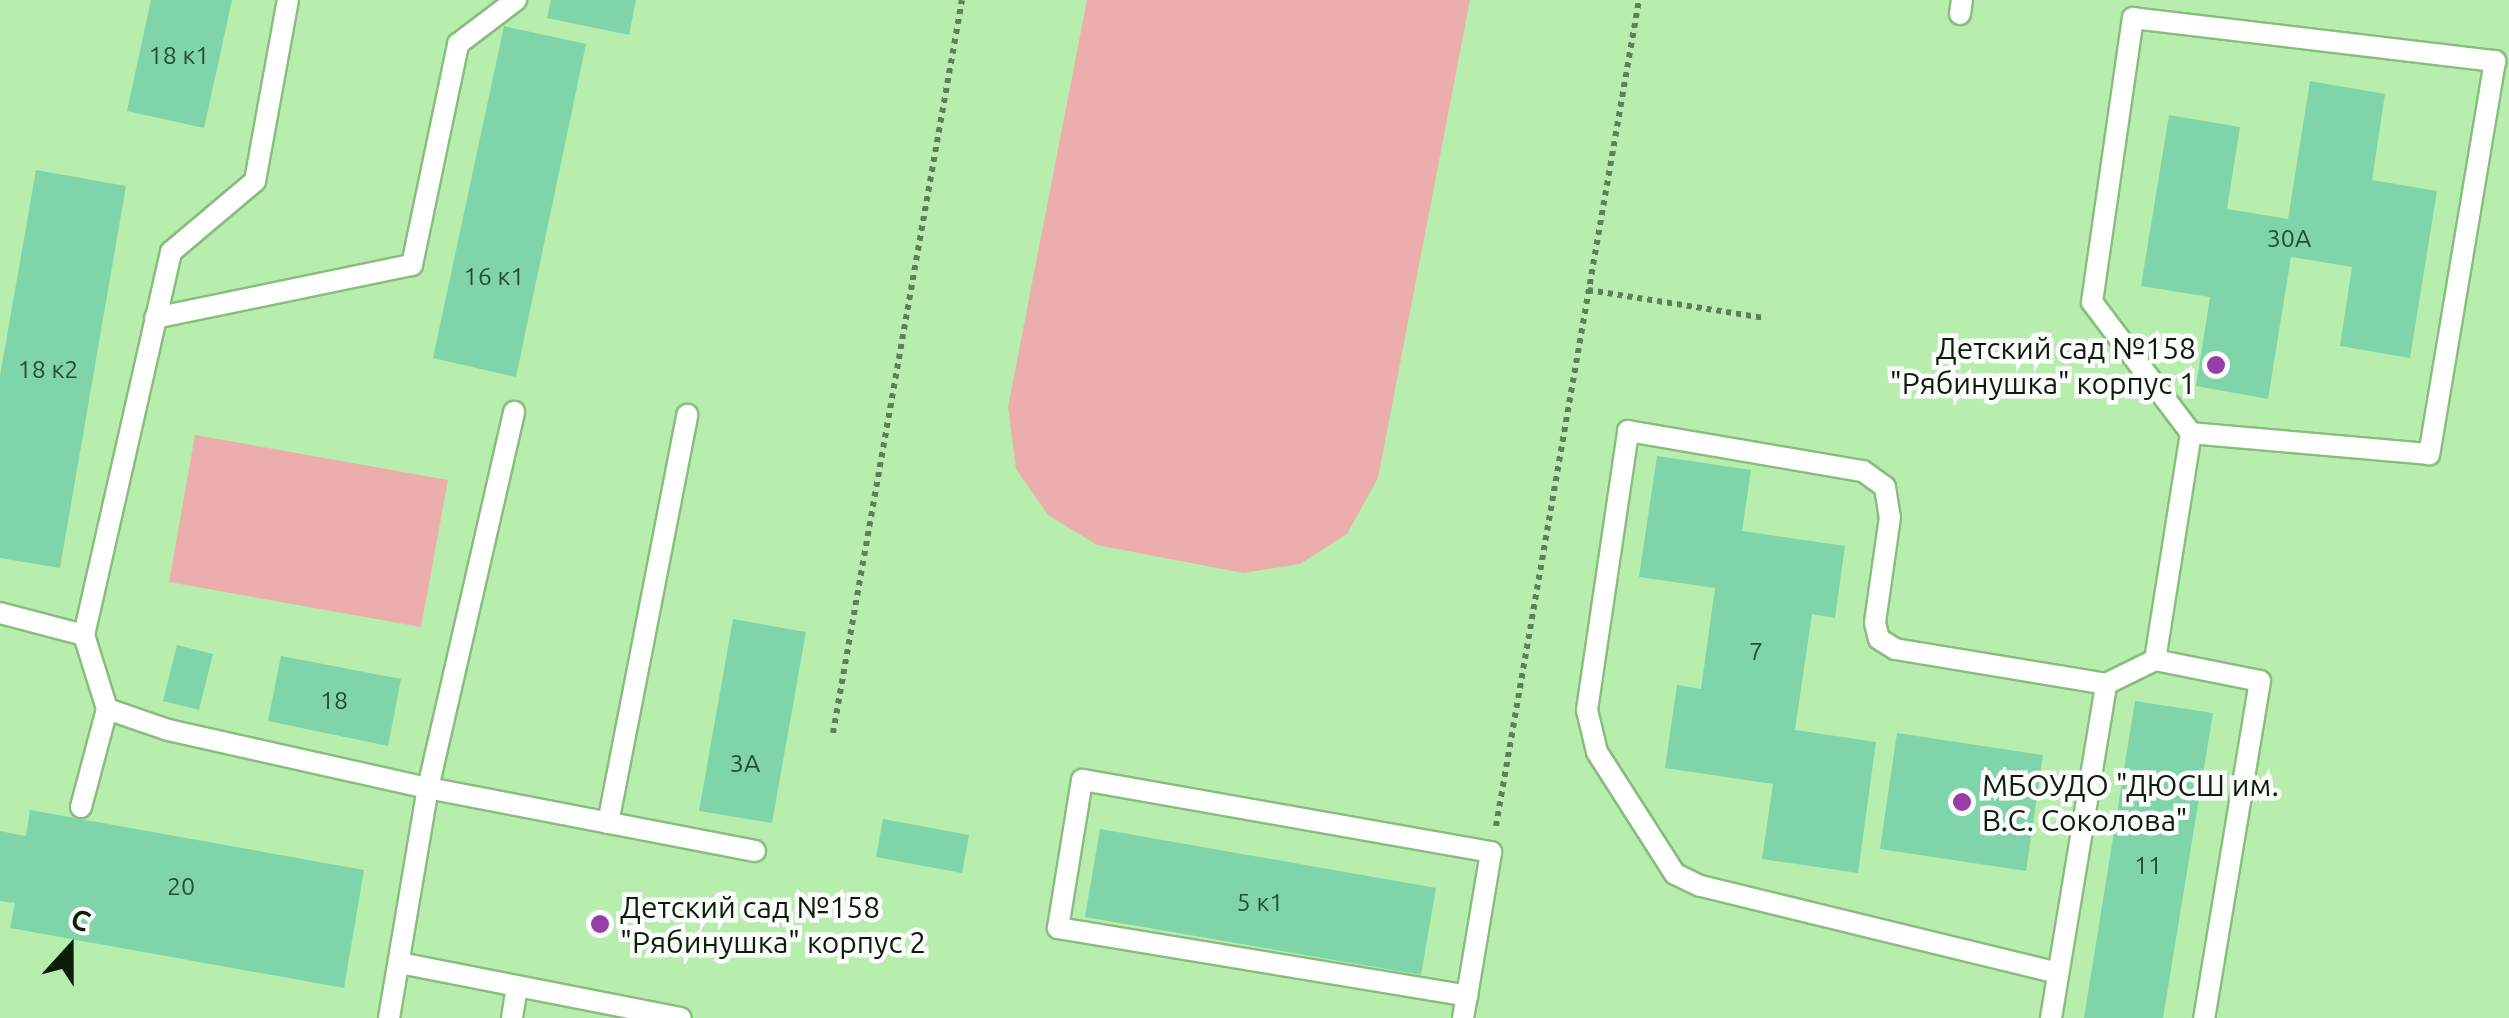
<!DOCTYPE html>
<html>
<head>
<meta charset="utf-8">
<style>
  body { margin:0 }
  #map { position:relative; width:2509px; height:1018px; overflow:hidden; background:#b7eead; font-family:Ubuntu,sans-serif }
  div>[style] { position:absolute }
  .green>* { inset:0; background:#ebaeac }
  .building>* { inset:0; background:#7fd5a9 }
  .path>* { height:6px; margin-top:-3px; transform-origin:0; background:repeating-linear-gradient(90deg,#5c8156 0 5px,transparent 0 10px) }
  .roads { filter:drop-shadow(2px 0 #88bd7e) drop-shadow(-2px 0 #88bd7e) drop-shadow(0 2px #88bd7e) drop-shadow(0 -2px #88bd7e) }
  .lane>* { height:20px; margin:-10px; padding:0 10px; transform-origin:10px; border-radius:10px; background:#fff }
  .dots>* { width:28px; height:28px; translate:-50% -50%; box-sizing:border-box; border:5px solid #fdfdfd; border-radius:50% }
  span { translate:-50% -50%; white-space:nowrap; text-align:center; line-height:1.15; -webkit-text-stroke:9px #fdfdfd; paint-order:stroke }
  .number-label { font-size:25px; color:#274c30 }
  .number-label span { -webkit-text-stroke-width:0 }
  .poi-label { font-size:30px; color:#0a1f07 }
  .right { translate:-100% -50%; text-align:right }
  .left { translate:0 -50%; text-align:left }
  .north { position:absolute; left:20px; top:898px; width:100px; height:100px; -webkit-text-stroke:8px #fdfdfd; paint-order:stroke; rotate:21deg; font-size:28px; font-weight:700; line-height:40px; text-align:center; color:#0a1f07 }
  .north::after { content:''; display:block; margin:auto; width:35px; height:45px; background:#0a1f07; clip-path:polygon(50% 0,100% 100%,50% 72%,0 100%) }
</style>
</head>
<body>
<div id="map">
  <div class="green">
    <div style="clip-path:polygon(1087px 0,1470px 0,1378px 478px,1347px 534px,1300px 564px,1243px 573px,1097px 545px,1048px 515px,1016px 469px,1008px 407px)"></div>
    <div style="clip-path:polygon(195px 435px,448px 480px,421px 627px,169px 582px)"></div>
  </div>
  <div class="building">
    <div style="clip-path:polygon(151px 0,232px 0,204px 128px,127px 111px)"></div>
    <div style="clip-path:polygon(551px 0,636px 0,629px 35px,547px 18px)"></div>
    <div style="clip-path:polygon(504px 26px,586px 44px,516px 377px,433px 358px)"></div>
    <div style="clip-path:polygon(2310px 81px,2385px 94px,2372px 180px,2437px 191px,2410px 358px,2340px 346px,2352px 267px,2291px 257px,2268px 399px,2196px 386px,2210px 297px,2141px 286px,2169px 115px,2240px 127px,2227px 209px,2288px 219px)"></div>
    <div style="clip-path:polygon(36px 170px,126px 186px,60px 568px,0 558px,0 376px)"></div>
    <div style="clip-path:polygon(1657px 456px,1751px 470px,1742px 531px,1845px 546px,1835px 618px,1812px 614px,1795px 730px,1876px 742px,1858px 873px,1762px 859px,1773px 784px,1665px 768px,1677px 685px,1701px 689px,1715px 588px,1639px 577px)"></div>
    <div style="clip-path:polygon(733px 619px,806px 632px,772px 823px,699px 811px)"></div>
    <div style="clip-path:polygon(177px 645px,213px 654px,199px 710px,163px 701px)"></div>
    <div style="clip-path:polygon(281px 656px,401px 679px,388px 746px,268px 721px)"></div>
    <div style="clip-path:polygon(2135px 701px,2213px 713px,2163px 1018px,2084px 1018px)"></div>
    <div style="clip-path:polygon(1897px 733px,2043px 755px,2026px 871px,1880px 849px)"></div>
    <div style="clip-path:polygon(30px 810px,364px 870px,344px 988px,10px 928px,15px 903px,0 901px,0 831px,26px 836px)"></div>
    <div style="clip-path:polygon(883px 819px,969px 835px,962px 873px,876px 857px)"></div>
    <div style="clip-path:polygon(1100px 829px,1436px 888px,1421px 975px,1085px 917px)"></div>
  </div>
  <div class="path">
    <div style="left:1588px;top:290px;width:178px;rotate:9deg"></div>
    <div style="left:833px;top:733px;width:744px;rotate:-80.02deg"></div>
    <div style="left:1496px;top:826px;width:838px;rotate:-80.18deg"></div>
  </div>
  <div class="roads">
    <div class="lane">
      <div style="left:1960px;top:14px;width:14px;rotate:-82deg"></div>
      <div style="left:155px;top:318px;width:262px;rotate:-11.7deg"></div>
      <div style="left:412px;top:265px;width:226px;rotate:-78.2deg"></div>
      <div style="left:458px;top:44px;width:73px;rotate:-37.2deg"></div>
      <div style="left:0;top:613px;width:87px;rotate:14.7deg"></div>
      <div style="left:84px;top:635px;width:393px;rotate:-77.2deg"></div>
      <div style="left:171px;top:252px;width:110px;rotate:-40.2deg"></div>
      <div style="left:255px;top:181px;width:184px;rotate:-79.7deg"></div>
      <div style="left:84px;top:635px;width:77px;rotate:72.7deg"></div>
      <div style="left:107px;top:709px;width:65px;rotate:19deg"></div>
      <div style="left:168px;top:730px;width:266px;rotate:12.6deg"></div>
      <div style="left:428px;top:788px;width:333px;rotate:10.9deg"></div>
      <div style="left:2155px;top:660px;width:230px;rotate:-81deg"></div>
      <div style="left:2191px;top:433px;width:164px;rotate:-127.1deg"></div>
      <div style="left:2092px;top:302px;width:287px;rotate:-81.8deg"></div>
      <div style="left:2133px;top:18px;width:365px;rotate:6.8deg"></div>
      <div style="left:2495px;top:61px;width:399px;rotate:99.5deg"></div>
      <div style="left:2429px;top:454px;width:239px;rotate:-175deg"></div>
      <div style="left:81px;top:807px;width:101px;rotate:-75.1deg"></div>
      <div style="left:608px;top:823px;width:416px;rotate:-79deg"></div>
      <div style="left:400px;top:963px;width:286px;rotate:11.1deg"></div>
      <div style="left:2058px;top:973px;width:368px;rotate:-166.3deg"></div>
      <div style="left:1700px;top:886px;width:28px;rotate:-154deg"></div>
      <div style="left:1675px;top:874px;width:145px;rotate:-122.6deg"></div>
      <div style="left:1597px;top:752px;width:43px;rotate:-103.4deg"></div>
      <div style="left:1587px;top:710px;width:282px;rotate:-81.6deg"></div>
      <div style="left:1628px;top:431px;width:238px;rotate:9.7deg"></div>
      <div style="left:1863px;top:471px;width:27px;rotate:36deg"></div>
      <div style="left:1885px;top:487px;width:30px;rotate:81deg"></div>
      <div style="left:1890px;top:517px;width:107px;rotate:98.1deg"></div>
      <div style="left:1875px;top:623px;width:16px;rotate:76deg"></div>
      <div style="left:1879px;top:639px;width:19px;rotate:32deg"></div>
      <div style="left:1895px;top:649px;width:214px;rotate:9.4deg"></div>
      <div style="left:2106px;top:684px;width:55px;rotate:-26.1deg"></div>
      <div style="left:2155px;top:660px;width:107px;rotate:11.3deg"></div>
      <div style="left:2260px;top:681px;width:342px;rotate:99.4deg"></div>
      <div style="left:389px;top:1018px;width:233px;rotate:-80.4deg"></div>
      <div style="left:428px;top:788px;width:386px;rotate:-77.1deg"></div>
      <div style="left:512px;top:1018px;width:31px;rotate:-81deg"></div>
      <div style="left:1463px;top:1018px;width:22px;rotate:-80deg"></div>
      <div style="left:1467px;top:996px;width:146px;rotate:-80.5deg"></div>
      <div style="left:1491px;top:852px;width:415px;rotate:-170deg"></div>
      <div style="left:1082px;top:780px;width:150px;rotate:99.2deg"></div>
      <div style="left:1058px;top:928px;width:415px;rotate:9.4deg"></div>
      <div style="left:2051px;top:1018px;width:338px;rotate:-80.6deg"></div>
    </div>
  </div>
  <div class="dots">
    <div style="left:2216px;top:365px;background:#973ea9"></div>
    <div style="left:1962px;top:802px;background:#973ea9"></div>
    <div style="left:600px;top:924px;background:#973ea9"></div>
  </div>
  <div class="number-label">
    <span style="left:179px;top:55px">18 к1</span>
    <span style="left:2289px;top:238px">30А</span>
    <span style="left:494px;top:276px">16 к1</span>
    <span style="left:48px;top:369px">18 к2</span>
    <span style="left:1756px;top:651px">7</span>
    <span style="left:334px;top:700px">18</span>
    <span style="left:745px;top:763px">3А</span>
    <span style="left:2148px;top:865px">11</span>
    <span style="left:181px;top:886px">20</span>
    <span style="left:1260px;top:902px">5 к1</span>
  </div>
  <div class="poi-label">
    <span class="right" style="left:2196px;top:365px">Детский сад №158<br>"Рябинушка" корпус 1</span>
    <span class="left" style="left:1982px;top:802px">МБОУДО "ДЮСШ им.<br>В.С. Соколова"</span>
    <span class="left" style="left:620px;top:924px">Детский сад №158<br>"Рябинушка" корпус 2</span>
  </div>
  <div class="north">С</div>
</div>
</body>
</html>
